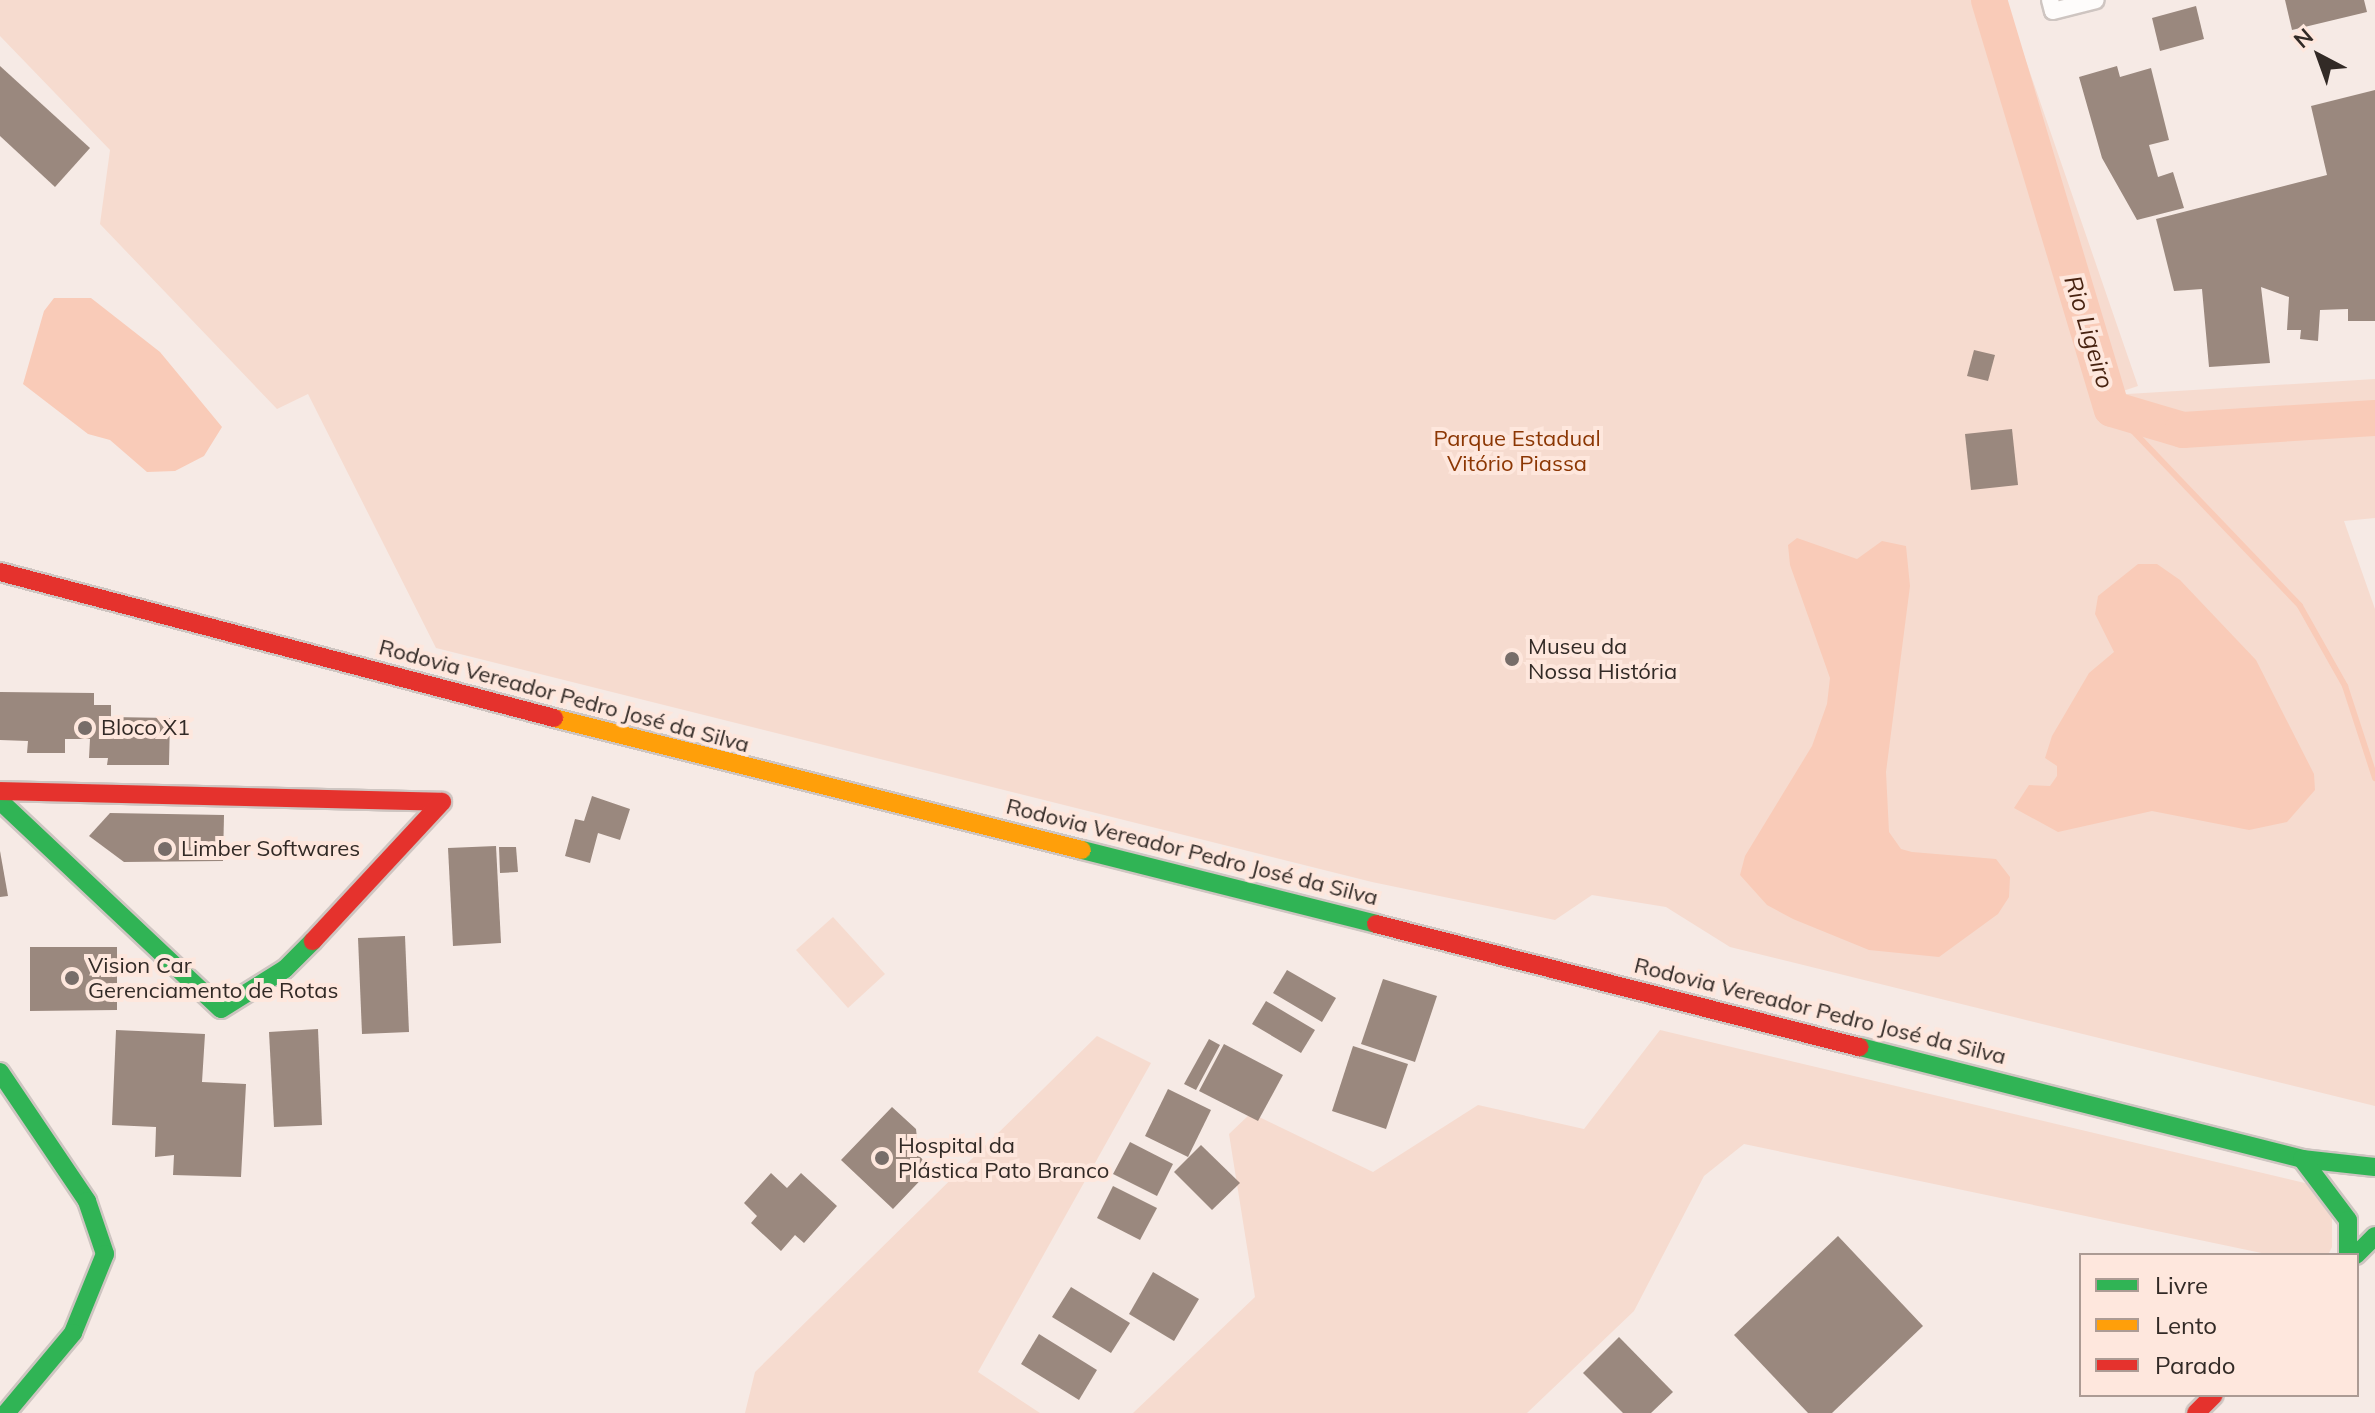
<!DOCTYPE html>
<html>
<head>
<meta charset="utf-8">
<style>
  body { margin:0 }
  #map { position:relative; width:2375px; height:1413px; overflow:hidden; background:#f6eae5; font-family:Mulish,sans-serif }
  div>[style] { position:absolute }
  .green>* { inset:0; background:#f6dbcf }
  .water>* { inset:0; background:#f9cbb8 }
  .stream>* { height:6px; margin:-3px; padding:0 3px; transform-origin:3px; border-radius:3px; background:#f9cbb8 }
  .river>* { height:36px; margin:-18px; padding:0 18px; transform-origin:18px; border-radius:18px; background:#f9cbb8 }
  .building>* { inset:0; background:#9a887e }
  .roads { filter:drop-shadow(2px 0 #cec5c1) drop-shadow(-2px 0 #cec5c1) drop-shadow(0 2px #cec5c1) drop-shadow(0 -2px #cec5c1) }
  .street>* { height:16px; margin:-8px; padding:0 8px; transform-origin:8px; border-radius:8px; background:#fefcfb }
  .fast>* { height:18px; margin:-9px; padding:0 9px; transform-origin:9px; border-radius:9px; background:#30b455 }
  .slow>* { height:18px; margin:-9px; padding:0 9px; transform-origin:9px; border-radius:9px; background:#ff9f0a }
  .jam>* { height:18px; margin:-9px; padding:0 9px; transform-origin:9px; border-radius:9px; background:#e5322d }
  .dots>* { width:22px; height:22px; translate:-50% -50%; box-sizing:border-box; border:4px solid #fee7dd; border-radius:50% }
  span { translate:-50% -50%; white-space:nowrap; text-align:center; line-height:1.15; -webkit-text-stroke:8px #fee7dd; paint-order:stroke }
  .park-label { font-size:22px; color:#8c3704 }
  .poi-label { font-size:22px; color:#322a26 }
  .left { translate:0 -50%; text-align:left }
  .street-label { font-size:22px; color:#322a26 }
  .water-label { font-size:24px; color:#482311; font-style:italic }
  .legend { position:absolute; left:2079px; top:1253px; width:280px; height:144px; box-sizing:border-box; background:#fee7dd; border:2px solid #ac9b94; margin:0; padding:10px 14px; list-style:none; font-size:24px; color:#322a26 }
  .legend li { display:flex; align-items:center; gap:16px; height:40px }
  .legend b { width:40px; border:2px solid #ac9b94 }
  .north { position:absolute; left:2279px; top:16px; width:80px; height:80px; -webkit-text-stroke:6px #fee7dd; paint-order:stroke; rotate:319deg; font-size:22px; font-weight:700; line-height:32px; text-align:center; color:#322a26 }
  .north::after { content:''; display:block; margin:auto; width:28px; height:36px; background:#322a26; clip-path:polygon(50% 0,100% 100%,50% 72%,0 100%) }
</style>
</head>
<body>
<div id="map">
  <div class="green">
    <div style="clip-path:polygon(0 0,2005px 0,2138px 386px,2111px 395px,2375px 379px,2375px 518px,2344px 521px,2375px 609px,2375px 1106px,1730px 947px,1666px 907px,1592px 895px,1555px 920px,1372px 882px,436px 648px,308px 394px,277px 409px,100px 224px,110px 150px,0 36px)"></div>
    <div style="clip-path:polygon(833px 917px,885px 974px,848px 1008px,796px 950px)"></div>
    <div style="clip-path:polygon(1660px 1030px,2309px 1184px,2332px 1217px,2332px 1247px,2328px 1255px,2271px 1255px,1744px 1144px,1704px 1176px,1634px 1311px,1527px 1413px,1133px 1413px,1255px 1297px,1229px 1134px,1251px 1113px,1373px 1172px,1478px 1105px,1584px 1129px)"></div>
    <div style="clip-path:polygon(1097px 1036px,1151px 1063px,978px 1372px,1040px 1413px,745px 1413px,755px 1372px)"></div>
  </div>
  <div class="water">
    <div style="clip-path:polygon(54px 298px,91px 298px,160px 352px,222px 427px,204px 456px,175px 471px,147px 472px,110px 440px,88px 434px,23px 384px,44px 311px)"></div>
    <div style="clip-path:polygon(1797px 538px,1857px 559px,1882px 541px,1906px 546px,1910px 586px,1886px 772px,1889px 832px,1901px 849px,1912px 852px,1996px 859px,2010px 877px,2009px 897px,1998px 914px,1939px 957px,1869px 950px,1793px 919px,1767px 905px,1740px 875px,1745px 856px,1812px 746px,1827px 704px,1830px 678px,1790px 565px,1788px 545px)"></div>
    <div style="clip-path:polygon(2138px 564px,2157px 564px,2180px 580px,2256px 660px,2314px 774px,2315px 790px,2287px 822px,2249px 830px,2152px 811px,2058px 832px,2014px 808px,2029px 785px,2050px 786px,2057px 776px,2057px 766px,2045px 758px,2052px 736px,2089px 673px,2114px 652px,2095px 614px,2098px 596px)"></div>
  </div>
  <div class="stream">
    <div style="left:2112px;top:409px;width:272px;rotate:46.3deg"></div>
    <div style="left:2300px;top:606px;width:92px;rotate:60.6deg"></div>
    <div style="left:2345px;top:686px;width:97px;rotate:71.9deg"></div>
  </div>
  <div class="river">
    <div style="left:1989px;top:0;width:427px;rotate:73.3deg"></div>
    <div style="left:2112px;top:409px;width:74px;rotate:16.5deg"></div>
    <div style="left:2183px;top:430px;width:192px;rotate:-3.6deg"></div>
  </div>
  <div class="building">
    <div style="clip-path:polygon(2285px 0,2364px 0,2367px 12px,2292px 30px)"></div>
    <div style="clip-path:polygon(2196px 6px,2204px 39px,2160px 51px,2152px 18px)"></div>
    <div style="clip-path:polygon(0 66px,90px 148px,55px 187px,0 136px)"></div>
    <div style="clip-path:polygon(2117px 66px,2120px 77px,2151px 68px,2169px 140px,2149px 145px,2158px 177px,2173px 172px,2184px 208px,2137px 220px,2102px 158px,2079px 77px)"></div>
    <div style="clip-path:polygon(2375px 90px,2375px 321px,2348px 321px,2348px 309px,2320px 310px,2318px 341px,2300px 339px,2301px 330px,2287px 330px,2289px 297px,2261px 287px,2270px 363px,2209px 367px,2202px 289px,2174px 291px,2156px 219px,2327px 175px,2311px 106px)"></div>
    <div style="clip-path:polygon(1974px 350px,1995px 355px,1988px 381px,1967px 376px)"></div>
    <div style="clip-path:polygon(2012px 429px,2018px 485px,1971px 490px,1965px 434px)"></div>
    <div style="clip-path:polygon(0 692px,94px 693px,94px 705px,111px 705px,111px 717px,170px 718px,169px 765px,107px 765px,108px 758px,89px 758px,90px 739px,65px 739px,65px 753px,27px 753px,28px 741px,0 740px)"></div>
    <div style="clip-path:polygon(592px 796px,630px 809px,620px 840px,598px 833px,590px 863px,565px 856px,575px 819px,584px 821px)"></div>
    <div style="clip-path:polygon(110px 813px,224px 815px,223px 861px,124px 862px,89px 836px)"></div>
    <div style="clip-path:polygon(496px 846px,501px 943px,453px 946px,448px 848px)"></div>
    <div style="clip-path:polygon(499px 847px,516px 847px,518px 872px,500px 873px)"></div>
    <div style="clip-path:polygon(0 851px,8px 896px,0 897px)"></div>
    <div style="clip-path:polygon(405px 936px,409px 1032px,362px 1034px,358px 938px)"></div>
    <div style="clip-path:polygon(30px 947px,117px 947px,117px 1010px,30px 1011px)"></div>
    <div style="clip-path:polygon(1287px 970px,1336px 998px,1322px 1022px,1273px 993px)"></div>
    <div style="clip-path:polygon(1383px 979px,1437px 996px,1415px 1062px,1361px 1044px)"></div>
    <div style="clip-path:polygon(1266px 1001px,1315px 1030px,1301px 1053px,1252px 1024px)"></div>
    <div style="clip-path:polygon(318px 1029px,322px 1125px,274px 1127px,269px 1032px)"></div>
    <div style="clip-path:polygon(116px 1030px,205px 1034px,202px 1082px,246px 1084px,241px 1177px,173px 1175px,174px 1155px,155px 1157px,156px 1127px,112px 1125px)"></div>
    <div style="clip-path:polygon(1209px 1039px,1220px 1045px,1196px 1090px,1184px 1084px)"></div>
    <div style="clip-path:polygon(1224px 1044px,1283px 1075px,1258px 1121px,1199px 1091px)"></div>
    <div style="clip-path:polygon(1353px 1046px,1408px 1064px,1386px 1129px,1332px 1111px)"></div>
    <div style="clip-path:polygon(1168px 1089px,1211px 1110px,1188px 1157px,1145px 1136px)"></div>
    <div style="clip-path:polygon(892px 1107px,916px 1129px,919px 1156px,932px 1168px,893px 1209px,841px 1160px)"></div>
    <div style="clip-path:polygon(1130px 1142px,1173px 1164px,1157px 1196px,1113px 1174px)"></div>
    <div style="clip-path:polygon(1201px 1145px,1240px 1183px,1212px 1210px,1174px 1172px)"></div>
    <div style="clip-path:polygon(771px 1173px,787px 1188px,801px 1173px,837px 1206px,804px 1243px,795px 1235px,781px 1251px,751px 1223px,757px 1216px,744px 1203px)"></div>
    <div style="clip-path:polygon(1113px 1186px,1157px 1208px,1140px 1240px,1097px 1218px)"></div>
    <div style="clip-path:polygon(1838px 1236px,1923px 1326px,1832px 1413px,1808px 1413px,1734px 1335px)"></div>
    <div style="clip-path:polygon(1153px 1272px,1199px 1299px,1174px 1341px,1129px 1314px)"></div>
    <div style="clip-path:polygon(1071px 1287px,1130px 1323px,1111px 1353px,1052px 1317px)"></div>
    <div style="clip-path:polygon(1039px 1334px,1097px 1370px,1079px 1400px,1021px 1364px)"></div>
    <div style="clip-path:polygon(1619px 1337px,1673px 1392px,1651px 1413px,1623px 1413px,1583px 1373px)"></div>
  </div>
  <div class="roads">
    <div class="street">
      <div style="left:2050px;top:0;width:11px;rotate:75deg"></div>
      <div style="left:2053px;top:11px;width:44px;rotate:-14.3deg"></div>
    </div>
    <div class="fast">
      <div style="left:0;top:801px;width:303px;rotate:43.3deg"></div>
      <div style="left:221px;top:1009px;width:75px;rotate:-32deg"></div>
      <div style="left:285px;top:969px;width:40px;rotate:-45deg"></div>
      <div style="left:1082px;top:850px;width:303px;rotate:14.1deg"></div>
      <div style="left:1860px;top:1047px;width:456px;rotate:14.2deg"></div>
      <div style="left:2302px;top:1159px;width:73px;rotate:6.3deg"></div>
      <div style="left:0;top:1072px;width:156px;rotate:56deg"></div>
      <div style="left:87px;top:1201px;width:56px;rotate:71.2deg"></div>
      <div style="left:105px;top:1254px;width:85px;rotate:112.1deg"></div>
      <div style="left:73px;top:1333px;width:104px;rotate:129.9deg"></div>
      <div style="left:2302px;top:1159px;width:76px;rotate:53deg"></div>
      <div style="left:2348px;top:1220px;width:35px;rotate:90deg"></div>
      <div style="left:2356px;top:1255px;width:27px;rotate:-45deg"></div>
    </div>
    <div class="slow">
      <div style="left:554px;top:718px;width:544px;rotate:14.04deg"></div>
    </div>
    <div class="jam">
      <div style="left:0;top:572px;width:573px;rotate:14.76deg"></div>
      <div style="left:0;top:791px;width:442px;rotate:1.4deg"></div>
      <div style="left:442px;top:802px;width:190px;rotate:132.9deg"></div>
      <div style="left:1376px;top:924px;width:499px;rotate:14.3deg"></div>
      <div style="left:2196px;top:1413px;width:25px;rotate:-45deg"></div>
    </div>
  </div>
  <div class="dots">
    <div style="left:1512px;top:659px;background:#776d69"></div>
    <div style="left:85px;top:728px;background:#776d69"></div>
    <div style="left:165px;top:849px;background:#776d69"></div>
    <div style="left:72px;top:978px;background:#776d69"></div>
    <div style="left:882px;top:1158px;background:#776d69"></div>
  </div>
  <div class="park-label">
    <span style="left:1517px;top:451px">Parque Estadual<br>Vitório Piassa</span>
  </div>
  <div class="poi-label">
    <span class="left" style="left:1528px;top:659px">Museu da<br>Nossa História</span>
    <span class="left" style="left:101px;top:728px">Bloco X1</span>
    <span class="left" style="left:181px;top:849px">Limber Softwares</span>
    <span class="left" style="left:88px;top:978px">Vision Car<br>Gerenciamento de Rotas</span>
    <span class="left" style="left:898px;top:1158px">Hospital da<br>Plástica Pato Branco</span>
  </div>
  <div class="street-label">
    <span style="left:564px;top:696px;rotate:15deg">Rodovia Vereador Pedro José da Silva</span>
    <span style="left:1192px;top:852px;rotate:14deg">Rodovia Vereador Pedro José da Silva</span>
    <span style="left:1820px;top:1011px;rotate:14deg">Rodovia Vereador Pedro José da Silva</span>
  </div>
  <div class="water-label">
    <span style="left:2089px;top:332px;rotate:73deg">Rio Ligeiro</span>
  </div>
  <ul class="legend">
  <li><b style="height:10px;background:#30b455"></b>Livre</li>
  <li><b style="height:10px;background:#ff9f0a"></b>Lento</li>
  <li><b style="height:10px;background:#e5322d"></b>Parado</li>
  </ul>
  <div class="north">N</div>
</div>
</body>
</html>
